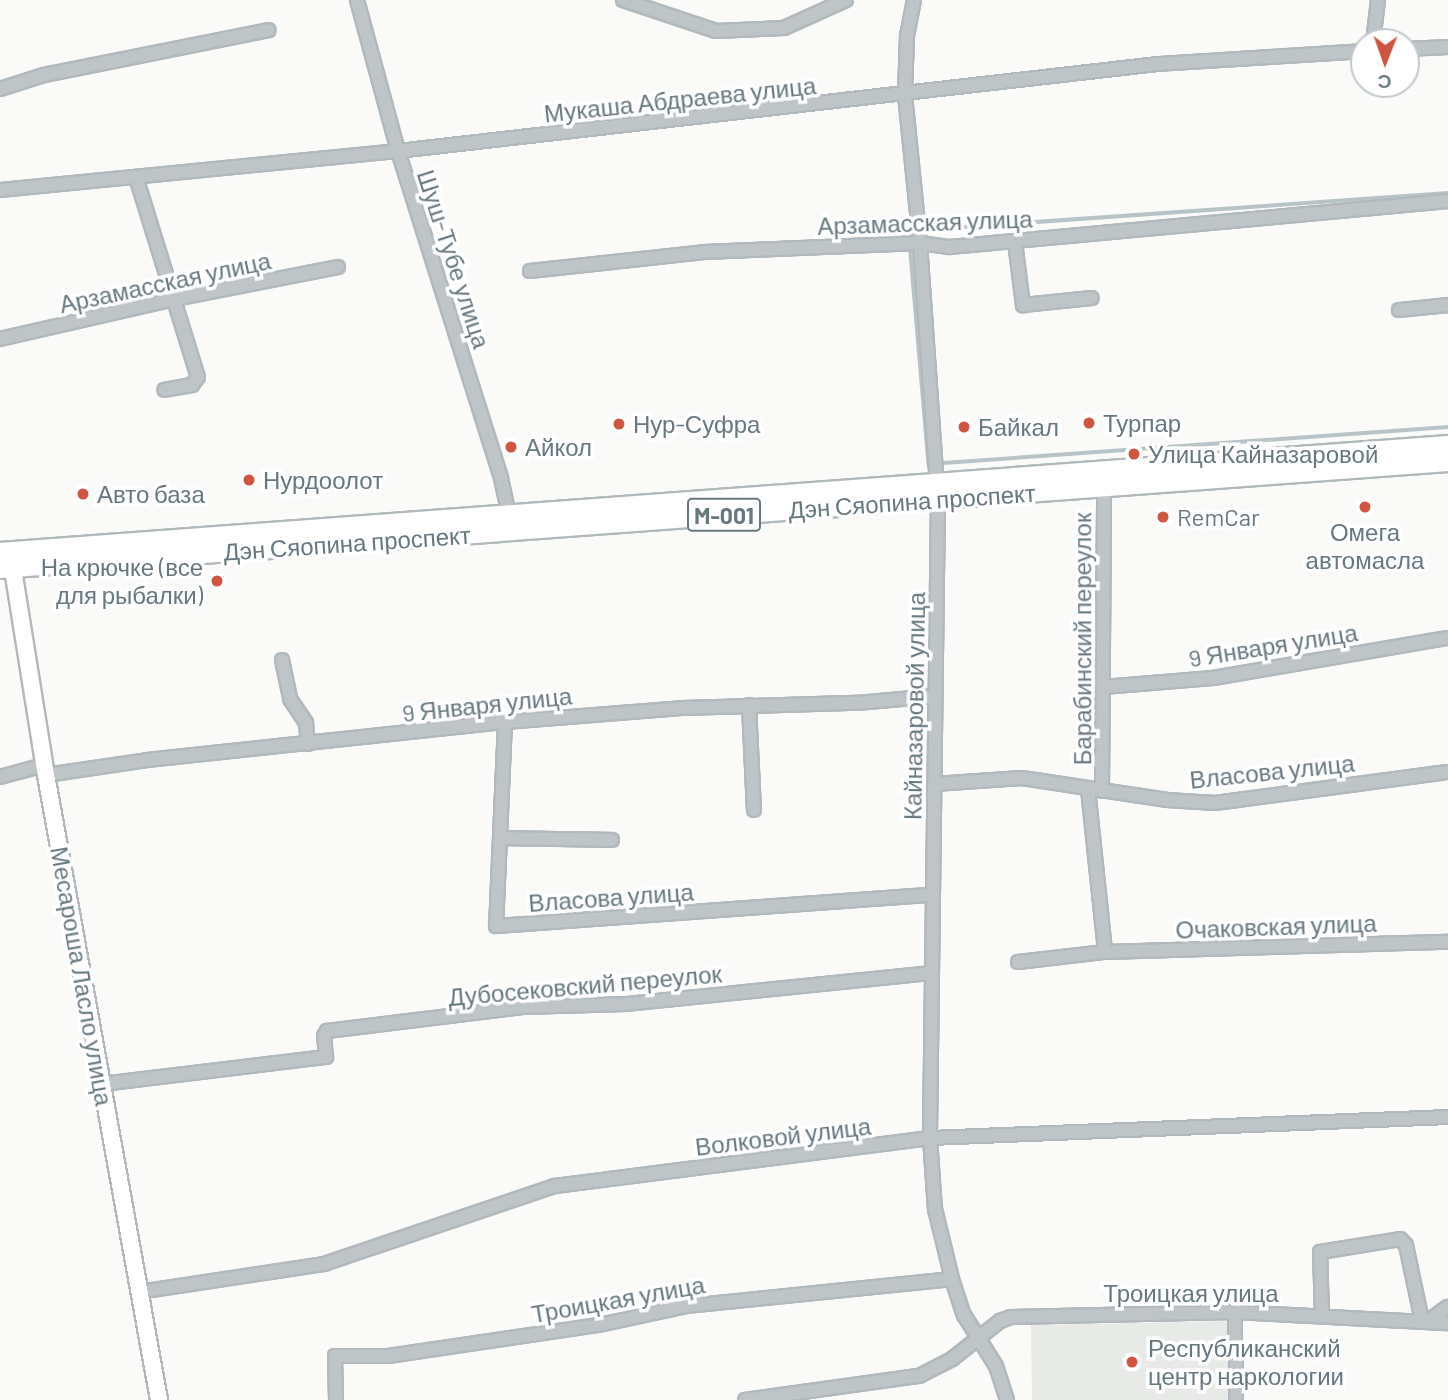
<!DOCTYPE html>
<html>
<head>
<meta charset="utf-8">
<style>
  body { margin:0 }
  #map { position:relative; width:1448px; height:1400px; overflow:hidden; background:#fafaf8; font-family:Barlow,sans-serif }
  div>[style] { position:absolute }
  .built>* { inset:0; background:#e8eae8 }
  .stream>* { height:3.5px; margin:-1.75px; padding:0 1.75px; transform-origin:1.75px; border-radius:1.75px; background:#b8c3c6 }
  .roads { filter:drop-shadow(2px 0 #b2b9bc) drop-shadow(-2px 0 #b2b9bc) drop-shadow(0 2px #b2b9bc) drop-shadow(0 -2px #b2b9bc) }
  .street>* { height:12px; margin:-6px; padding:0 6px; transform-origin:6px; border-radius:6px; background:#bfc4c7 }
  .secondary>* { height:16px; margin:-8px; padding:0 8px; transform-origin:8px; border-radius:8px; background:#fff }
  .primary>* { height:18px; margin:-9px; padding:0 9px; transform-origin:9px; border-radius:9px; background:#fff }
  .dots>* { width:19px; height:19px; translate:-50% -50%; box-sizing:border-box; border:4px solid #fff; border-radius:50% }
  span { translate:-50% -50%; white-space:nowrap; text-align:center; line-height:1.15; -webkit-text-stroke:7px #fff; paint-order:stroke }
  .shield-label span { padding:2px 5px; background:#fff; border:2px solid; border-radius:5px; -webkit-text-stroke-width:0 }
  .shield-label { font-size:23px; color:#67787f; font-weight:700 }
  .street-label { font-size:24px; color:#67787f }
  .poi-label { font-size:24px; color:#67787f }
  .left { translate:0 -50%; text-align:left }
  .right { translate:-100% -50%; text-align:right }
  .north { position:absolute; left:1350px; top:28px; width:70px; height:70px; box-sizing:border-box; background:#fff; border:2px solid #c2c9cc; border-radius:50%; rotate:181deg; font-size:19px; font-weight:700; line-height:28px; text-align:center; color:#67787f }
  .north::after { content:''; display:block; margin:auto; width:24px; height:32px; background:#d05442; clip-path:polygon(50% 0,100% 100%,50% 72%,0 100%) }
</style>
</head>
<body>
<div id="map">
  <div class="built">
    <div style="clip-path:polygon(1231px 1321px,1233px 1400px,1032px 1400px,1031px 1325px)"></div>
  </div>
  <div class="stream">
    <div style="left:922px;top:230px;width:527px;rotate:-4.02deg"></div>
    <div style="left:915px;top:231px;width:6px;rotate:180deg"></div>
    <div style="left:909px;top:231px;width:234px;rotate:85.1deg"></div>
    <div style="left:929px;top:464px;width:520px;rotate:-4.08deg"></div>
  </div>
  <div class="roads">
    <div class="street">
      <div style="left:357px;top:0;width:156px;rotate:74.8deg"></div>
      <div style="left:398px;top:151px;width:343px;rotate:72.5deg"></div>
      <div style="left:501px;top:478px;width:43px;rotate:77.9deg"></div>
      <div style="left:623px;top:0;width:98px;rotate:18.4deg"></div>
      <div style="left:716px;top:31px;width:68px;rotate:-2.5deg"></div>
      <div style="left:784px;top:28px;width:68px;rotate:-24.3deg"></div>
      <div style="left:914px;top:0;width:36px;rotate:101deg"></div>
      <div style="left:907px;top:35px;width:60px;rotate:91.9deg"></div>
      <div style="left:905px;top:95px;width:149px;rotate:84.2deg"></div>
      <div style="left:920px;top:243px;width:256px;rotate:86deg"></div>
      <div style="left:938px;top:498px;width:640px;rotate:90.72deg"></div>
      <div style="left:930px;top:1138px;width:71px;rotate:86deg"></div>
      <div style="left:935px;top:1209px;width:72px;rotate:76.3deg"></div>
      <div style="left:952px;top:1279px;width:38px;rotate:72deg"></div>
      <div style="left:964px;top:1315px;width:60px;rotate:57.9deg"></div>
      <div style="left:996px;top:1366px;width:36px;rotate:72deg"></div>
      <div style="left:1373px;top:42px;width:42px;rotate:-83.2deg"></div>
      <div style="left:1406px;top:49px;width:42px;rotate:-2.7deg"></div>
      <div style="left:0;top:89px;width:46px;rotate:-17.7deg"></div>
      <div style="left:44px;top:75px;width:229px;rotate:-11.3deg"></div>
      <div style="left:136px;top:177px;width:209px;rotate:72.8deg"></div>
      <div style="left:198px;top:377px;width:10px;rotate:127deg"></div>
      <div style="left:192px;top:385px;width:28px;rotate:170deg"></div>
      <div style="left:0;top:190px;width:400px;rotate:-5.6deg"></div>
      <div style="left:398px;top:151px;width:765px;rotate:-6.53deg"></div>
      <div style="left:1158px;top:64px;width:206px;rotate:-3.6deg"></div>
      <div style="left:1015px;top:242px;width:64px;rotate:82.8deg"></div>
      <div style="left:1023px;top:305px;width:69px;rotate:-5.8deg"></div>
      <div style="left:530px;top:271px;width:175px;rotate:-6.2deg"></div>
      <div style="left:704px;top:252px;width:216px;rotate:-2.4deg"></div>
      <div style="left:920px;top:243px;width:30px;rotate:8deg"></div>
      <div style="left:950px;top:247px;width:500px;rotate:-5.28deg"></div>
      <div style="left:1399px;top:310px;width:49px;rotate:-5.8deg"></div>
      <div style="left:0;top:339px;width:180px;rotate:-12.9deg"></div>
      <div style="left:175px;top:299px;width:166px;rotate:-11.1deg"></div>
      <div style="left:282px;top:660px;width:40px;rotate:78deg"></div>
      <div style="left:290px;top:699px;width:29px;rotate:56deg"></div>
      <div style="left:306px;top:723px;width:21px;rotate:85deg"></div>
      <div style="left:1103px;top:687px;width:110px;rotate:-4.7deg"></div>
      <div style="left:1213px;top:678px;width:238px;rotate:-9.7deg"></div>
      <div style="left:749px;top:705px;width:105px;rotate:87.3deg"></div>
      <div style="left:505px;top:722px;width:204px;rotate:92.5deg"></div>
      <div style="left:496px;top:926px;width:437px;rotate:-4.1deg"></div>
      <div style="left:46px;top:775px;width:102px;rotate:-8.4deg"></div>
      <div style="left:147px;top:760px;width:360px;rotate:-6.1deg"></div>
      <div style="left:505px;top:722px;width:180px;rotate:-4.5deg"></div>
      <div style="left:684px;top:708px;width:173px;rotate:-1.7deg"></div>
      <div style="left:857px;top:703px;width:78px;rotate:-5.1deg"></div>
      <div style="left:0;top:777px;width:46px;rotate:-15.3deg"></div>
      <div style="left:934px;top:784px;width:88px;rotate:-3.9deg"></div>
      <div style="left:1022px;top:778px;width:147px;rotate:8.6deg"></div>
      <div style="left:1167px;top:800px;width:48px;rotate:3.6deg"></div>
      <div style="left:1215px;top:803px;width:235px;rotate:-7.6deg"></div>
      <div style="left:1088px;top:789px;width:164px;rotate:84deg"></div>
      <div style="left:1102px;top:791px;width:303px;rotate:-89.6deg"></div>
      <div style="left:501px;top:838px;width:111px;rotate:1deg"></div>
      <div style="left:1018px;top:962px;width:88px;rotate:-6.6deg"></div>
      <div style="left:1105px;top:952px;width:343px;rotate:-1.7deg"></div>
      <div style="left:102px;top:1084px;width:226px;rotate:-6.9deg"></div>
      <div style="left:326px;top:1057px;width:21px;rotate:-95deg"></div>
      <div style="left:324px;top:1036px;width:6px;rotate:-59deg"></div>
      <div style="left:327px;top:1031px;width:197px;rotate:-7deg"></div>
      <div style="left:523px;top:1007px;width:103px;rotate:-1.7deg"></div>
      <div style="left:626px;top:1004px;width:307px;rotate:-5.8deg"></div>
      <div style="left:139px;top:1292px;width:187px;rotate:-8.6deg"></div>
      <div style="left:324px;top:1264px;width:244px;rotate:-18.7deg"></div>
      <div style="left:555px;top:1186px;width:378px;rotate:-7.3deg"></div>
      <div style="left:930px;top:1138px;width:518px;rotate:-2.32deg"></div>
      <div style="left:1235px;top:1312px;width:88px;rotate:89.3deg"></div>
      <div style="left:1322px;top:1315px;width:63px;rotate:-91.8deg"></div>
      <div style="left:1320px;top:1252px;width:81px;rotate:-9.2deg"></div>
      <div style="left:1400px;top:1239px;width:8px;rotate:45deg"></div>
      <div style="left:1406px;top:1245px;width:78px;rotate:78.1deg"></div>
      <div style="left:1427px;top:1322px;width:26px;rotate:-36deg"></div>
      <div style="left:336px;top:1400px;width:44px;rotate:-91.3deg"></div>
      <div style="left:335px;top:1356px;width:53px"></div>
      <div style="left:388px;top:1356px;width:213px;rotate:-8.4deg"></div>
      <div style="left:599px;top:1325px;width:90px;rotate:-12.2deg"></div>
      <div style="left:687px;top:1306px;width:266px;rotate:-5.8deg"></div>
      <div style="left:745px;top:1400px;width:176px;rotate:-7.9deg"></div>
      <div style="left:919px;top:1376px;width:37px;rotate:-27deg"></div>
      <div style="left:952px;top:1359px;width:61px;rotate:-38.4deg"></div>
      <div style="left:1000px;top:1321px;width:12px;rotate:-20deg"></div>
      <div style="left:1011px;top:1317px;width:224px;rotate:-1.3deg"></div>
      <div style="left:1235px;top:1312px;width:213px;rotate:3deg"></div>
    </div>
    <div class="secondary">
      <div style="left:11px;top:557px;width:221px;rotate:80.9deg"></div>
      <div style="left:46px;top:775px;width:635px;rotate:79.75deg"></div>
    </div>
    <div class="primary">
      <div style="left:0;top:552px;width:1452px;rotate:-4.23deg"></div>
      <div style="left:0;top:569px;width:1452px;rotate:-4.23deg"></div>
    </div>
  </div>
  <div class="dots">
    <div style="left:1089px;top:423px;background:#d05442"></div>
    <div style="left:619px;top:424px;background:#d05442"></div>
    <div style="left:964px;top:427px;background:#d05442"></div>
    <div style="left:511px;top:447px;background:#d05442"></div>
    <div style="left:1134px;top:454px;background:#d05442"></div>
    <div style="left:249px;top:480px;background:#d05442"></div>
    <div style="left:83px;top:494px;background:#d05442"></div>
    <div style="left:1365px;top:507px;background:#d05442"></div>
    <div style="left:1163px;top:517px;background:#d05442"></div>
    <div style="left:217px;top:581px;background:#d05442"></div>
    <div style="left:1132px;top:1362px;background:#d05442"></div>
  </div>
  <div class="shield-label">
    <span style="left:724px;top:515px">M-001</span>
  </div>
  <div class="street-label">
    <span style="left:680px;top:99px;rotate:-6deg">Мукаша Абдраева улица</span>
    <span style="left:925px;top:222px;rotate:-2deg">Арзамасская улица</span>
    <span style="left:454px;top:259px;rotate:72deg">Шуш-Тубе улица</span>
    <span style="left:165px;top:282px;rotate:-12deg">Арзамасская улица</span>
    <span style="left:912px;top:501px;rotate:-4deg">Дэн Сяопина проспект</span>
    <span style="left:347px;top:543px;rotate:-4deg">Дэн Сяопина проспект</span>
    <span style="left:1082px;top:639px;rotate:-90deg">Барабинский переулок</span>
    <span style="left:1273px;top:645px;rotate:-9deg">9 Января улица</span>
    <span style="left:487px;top:704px;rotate:-6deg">9 Января улица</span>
    <span style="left:914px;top:706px;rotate:-89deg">Кайназаровой улица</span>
    <span style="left:1272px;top:771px;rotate:-6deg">Власова улица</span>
    <span style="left:611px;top:897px;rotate:-4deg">Власова улица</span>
    <span style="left:1276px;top:926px;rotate:-2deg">Очаковская улица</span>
    <span style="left:82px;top:976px;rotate:80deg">Месароша Ласло улица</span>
    <span style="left:585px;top:985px;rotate:-5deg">Дубосековский переулок</span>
    <span style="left:783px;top:1136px;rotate:-7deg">Волковой улица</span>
    <span style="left:1191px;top:1293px">Троицкая улица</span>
    <span style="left:618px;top:1299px;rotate:-10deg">Троицкая улица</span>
  </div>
  <div class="poi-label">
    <span class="left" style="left:1103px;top:423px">Турпар</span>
    <span class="left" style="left:633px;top:424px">Нур-Суфра</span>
    <span class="left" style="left:978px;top:427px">Байкал</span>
    <span class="left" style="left:525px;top:447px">Айкол</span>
    <span class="left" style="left:1148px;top:454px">Улица Кайназаровой</span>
    <span class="left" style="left:263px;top:480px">Нурдоолот</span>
    <span class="left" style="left:97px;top:494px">Авто база</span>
    <span class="left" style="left:1177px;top:517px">RemCar</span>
    <span style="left:1365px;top:546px">Омега<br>автомасла</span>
    <span class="right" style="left:203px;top:581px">На крючке (все<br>для рыбалки)</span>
    <span class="left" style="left:1148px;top:1362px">Республиканский<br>центр наркологии</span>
  </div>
  <div class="north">С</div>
</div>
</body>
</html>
